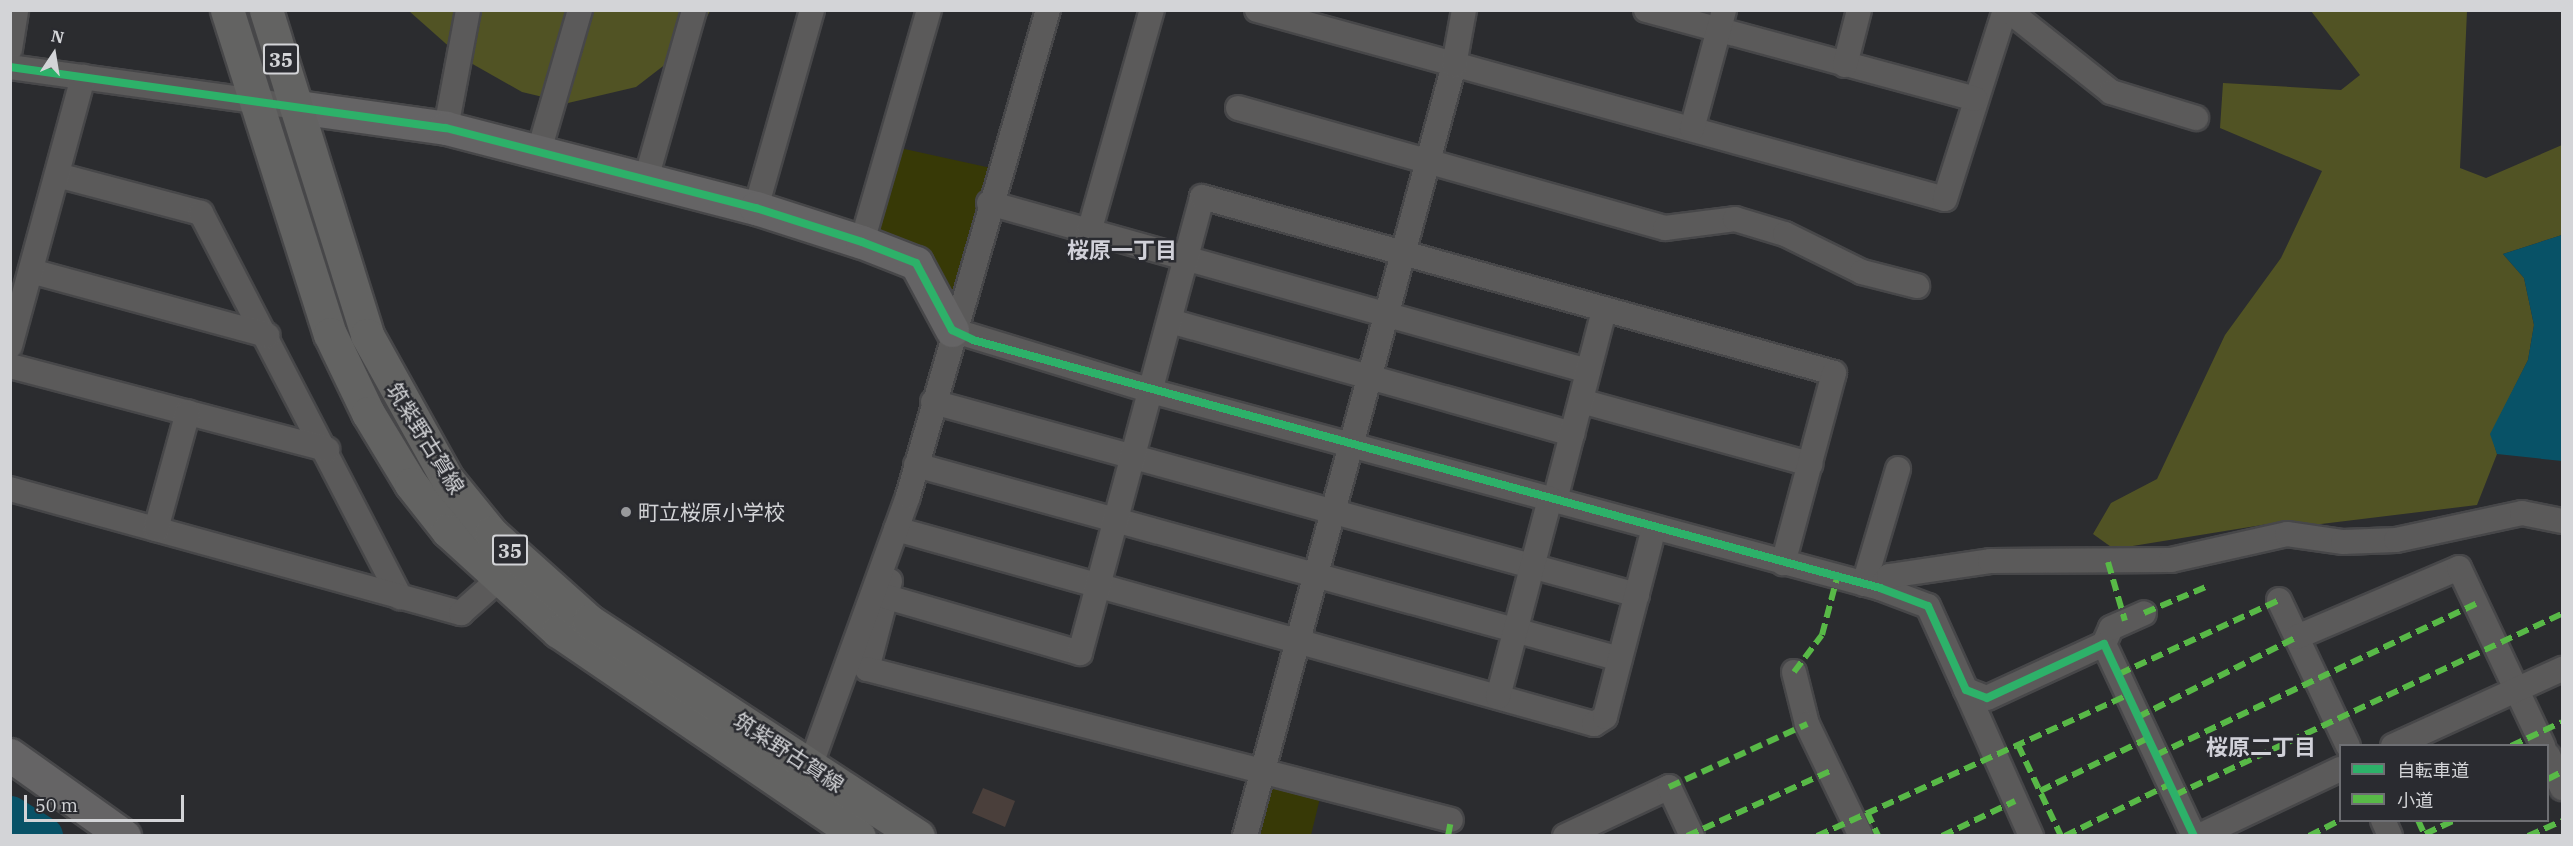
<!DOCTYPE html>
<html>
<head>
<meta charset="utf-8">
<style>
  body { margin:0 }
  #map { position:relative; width:2573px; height:846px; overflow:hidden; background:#2b2c2f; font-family:"IBM Plex Serif","Noto Sans JP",serif }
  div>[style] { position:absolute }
  .green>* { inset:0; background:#373906 }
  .forest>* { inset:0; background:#515324 }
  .water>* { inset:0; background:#085267 }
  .river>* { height:39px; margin:-19.5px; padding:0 19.5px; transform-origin:19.5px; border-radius:19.5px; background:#085267 }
  .building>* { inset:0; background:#4a3f3b }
  .roads { filter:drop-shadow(2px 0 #474749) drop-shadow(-2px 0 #474749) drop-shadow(0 2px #474749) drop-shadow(0 -2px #474749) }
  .street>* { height:24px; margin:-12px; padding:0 12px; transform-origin:12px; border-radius:12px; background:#5b5a5a }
  .secondary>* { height:33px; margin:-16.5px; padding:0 16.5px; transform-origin:16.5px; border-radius:16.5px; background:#656465 }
  .primary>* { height:33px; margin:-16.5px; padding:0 16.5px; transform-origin:16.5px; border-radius:16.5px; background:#636362 }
  .quiet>* { height:6px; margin-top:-3px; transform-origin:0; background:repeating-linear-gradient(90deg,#58b947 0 12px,transparent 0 18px) }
  .cycleway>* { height:8px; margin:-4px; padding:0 4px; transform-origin:4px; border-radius:4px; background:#2db169 }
  .dots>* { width:16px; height:16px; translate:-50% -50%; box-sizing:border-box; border:3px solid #2a2b30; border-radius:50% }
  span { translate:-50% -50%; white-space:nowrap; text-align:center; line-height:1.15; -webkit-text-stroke:5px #2a2b30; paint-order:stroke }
  .shield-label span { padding:2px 4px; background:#2a2b30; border:2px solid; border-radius:4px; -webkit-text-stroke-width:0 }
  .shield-label { font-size:20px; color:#d3d4d7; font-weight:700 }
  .street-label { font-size:21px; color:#d3d4d7 }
  .poi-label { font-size:21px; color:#d3d4d7 }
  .left { translate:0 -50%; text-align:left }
  .neighbourhood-label { font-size:22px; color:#d1d1d9; font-weight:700 }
  .frame { position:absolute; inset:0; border:12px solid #d3d4d7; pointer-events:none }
  .legend { position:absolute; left:2339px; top:744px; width:210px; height:78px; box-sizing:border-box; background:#2a2b30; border:2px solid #6e6f73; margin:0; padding:8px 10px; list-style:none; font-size:18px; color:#d3d4d7 }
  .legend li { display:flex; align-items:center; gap:12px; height:30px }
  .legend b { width:30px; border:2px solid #6e6f73 }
  .north { position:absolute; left:24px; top:24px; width:60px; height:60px; -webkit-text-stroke:4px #2a2b30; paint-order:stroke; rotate:12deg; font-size:16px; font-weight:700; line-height:24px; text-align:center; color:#d3d4d7 }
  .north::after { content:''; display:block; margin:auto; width:21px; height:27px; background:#d3d4d7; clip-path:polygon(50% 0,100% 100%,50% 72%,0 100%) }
  .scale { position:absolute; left:24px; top:795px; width:160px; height:27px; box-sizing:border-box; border:3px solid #d3d4d7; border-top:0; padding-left:8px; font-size:18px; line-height:21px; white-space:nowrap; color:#d3d4d7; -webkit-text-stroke:4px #2a2b30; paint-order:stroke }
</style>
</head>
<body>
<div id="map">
  <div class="green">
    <div style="clip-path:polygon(900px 148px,991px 168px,954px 300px,875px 227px)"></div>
    <div style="clip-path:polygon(1273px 783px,1321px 794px,1311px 835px,1260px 836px)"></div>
  </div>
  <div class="forest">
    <div style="clip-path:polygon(409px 11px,710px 11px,693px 43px,636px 87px,568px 103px,522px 92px,462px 58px)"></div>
    <div style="clip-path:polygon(2311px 11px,2467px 11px,2460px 168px,2486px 178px,2562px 145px,2562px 235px,2503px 254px,2524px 278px,2534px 325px,2528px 360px,2491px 434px,2497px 454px,2477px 505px,2321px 524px,2268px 524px,2114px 549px,2093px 534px,2111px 503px,2157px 479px,2225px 335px,2281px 258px,2322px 171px,2220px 128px,2223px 83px,2341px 90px,2360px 75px)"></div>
  </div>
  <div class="water">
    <div style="clip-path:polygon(2562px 235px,2562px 461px,2497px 454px,2490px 434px,2528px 360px,2534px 325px,2524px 278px,2503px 254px)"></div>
  </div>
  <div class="river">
    <div style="left:10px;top:815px;width:39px;rotate:32deg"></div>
  </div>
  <div class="building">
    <div style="clip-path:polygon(983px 788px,1015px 801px,1005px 827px,972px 813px)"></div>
  </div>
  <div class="roads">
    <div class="street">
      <div style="left:1257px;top:10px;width:713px;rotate:15.36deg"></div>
      <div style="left:1945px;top:199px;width:198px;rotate:-72.4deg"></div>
      <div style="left:1646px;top:10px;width:341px;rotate:15.1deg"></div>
      <div style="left:2008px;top:10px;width:132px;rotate:38.5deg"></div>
      <div style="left:2111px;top:92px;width:89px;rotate:17deg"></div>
      <div style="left:10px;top:49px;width:39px;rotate:-81deg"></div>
      <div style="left:1845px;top:65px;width:57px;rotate:-75.7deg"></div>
      <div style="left:10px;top:67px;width:290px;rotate:7.9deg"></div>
      <div style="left:1238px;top:108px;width:444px;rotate:15.7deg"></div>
      <div style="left:1665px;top:228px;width:71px;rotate:-7.3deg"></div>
      <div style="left:1735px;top:219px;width:52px;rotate:16.7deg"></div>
      <div style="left:1785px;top:234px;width:86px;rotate:26.3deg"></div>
      <div style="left:1862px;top:272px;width:57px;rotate:14.3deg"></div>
      <div style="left:446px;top:128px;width:120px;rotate:-79.4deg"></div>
      <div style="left:1692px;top:129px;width:123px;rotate:-74.9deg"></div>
      <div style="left:539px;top:151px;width:147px;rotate:-73.8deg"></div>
      <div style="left:57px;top:175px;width:149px;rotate:14.8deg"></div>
      <div style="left:201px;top:213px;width:433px;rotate:62.6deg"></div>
      <div style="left:646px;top:179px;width:176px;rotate:-74.1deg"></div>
      <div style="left:989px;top:203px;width:622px;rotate:15.67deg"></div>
      <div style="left:756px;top:208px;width:206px;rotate:-74.2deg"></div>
      <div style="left:1089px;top:232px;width:231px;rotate:-74.2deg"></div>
      <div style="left:862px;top:242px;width:241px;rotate:-73.9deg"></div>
      <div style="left:31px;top:271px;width:245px;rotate:15.2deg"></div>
      <div style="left:1170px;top:321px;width:418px;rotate:15.7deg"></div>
      <div style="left:952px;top:330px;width:208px;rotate:17deg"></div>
      <div style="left:1151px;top:391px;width:755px;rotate:15.12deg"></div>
      <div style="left:1880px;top:588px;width:51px;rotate:20.6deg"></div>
      <div style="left:1928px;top:606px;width:92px;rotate:65.7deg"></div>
      <div style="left:1966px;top:690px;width:22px;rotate:21deg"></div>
      <div style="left:1987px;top:698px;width:129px;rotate:-24.8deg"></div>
      <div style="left:2104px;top:644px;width:212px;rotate:64.9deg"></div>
      <div style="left:10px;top:346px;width:279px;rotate:-74.8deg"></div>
      <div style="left:10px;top:366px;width:328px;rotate:14.7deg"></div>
      <div style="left:1581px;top:401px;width:238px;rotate:15.4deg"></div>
      <div style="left:933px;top:402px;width:730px;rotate:15.33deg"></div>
      <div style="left:916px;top:465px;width:730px;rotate:15.41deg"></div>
      <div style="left:10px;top:489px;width:468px;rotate:15.4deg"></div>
      <div style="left:461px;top:613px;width:50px;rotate:-41.7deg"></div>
      <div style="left:1555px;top:500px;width:196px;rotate:-75.5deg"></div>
      <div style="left:156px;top:529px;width:121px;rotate:-74.7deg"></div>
      <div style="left:896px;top:529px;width:725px;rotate:15.61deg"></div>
      <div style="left:1594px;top:724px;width:13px;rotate:-32deg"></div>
      <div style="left:1605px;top:717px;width:195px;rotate:-75.5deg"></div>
      <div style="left:890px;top:581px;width:91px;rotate:104.6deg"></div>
      <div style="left:867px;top:669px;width:603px;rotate:14.5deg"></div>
      <div style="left:1864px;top:584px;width:120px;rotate:-73.5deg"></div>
      <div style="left:1880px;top:588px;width:15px;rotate:-53deg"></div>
      <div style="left:1889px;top:576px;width:102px;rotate:-8.4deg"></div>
      <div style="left:1990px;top:561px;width:181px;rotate:-0.3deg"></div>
      <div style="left:2171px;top:560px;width:119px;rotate:-12.6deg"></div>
      <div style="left:2287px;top:534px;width:57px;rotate:8.1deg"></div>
      <div style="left:2343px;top:542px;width:53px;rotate:-2.2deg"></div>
      <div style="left:2396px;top:540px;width:129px;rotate:-12.1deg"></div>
      <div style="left:2522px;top:513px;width:41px;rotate:11.3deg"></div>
      <div style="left:887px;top:597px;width:201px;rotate:16.2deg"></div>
      <div style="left:1080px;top:653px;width:472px;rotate:-75deg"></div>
      <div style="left:1202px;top:197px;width:656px;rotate:15.56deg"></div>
      <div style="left:1834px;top:373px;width:197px;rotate:105deg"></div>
      <div style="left:2279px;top:600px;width:161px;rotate:64.7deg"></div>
      <div style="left:2297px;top:637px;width:176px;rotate:-23.1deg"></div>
      <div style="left:2459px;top:568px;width:197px;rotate:64.7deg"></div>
      <div style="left:2104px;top:644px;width:17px;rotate:-66deg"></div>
      <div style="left:2111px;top:628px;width:36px;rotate:-24deg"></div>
      <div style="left:1794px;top:672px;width:54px;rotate:76deg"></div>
      <div style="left:1807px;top:724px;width:124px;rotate:64.3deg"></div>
      <div style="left:1966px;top:690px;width:160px;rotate:66deg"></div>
      <div style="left:1498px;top:697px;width:205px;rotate:-75.3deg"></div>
      <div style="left:2393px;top:746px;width:186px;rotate:-24.5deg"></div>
      <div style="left:2548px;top:755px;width:36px;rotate:67deg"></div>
      <div style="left:810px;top:767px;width:288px;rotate:-70.1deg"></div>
      <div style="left:908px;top:496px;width:506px;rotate:-73.93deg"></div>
      <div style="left:2383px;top:820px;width:17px;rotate:66deg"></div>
      <div style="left:1245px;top:836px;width:799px;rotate:-74.83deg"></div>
      <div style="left:1454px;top:65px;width:56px;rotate:-79.7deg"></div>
      <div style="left:1565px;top:836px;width:115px;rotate:-25.2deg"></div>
      <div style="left:1669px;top:787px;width:54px;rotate:64.9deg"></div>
      <div style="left:2199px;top:836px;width:156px;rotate:-25.4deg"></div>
    </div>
    <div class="secondary">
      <div style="left:297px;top:107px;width:150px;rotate:8deg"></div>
      <div style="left:446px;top:128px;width:320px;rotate:14.5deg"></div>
      <div style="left:756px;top:208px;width:111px;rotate:17.8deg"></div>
      <div style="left:862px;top:242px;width:58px;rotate:21.3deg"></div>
      <div style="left:916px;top:263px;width:76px;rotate:61.8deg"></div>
      <div style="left:10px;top:755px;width:140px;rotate:35.4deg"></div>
    </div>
    <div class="primary">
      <div style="left:227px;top:10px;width:340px;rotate:72.4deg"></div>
      <div style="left:330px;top:334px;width:88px;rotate:64.3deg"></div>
      <div style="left:368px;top:413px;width:83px;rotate:58.8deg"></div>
      <div style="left:411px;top:484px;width:60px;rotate:51.8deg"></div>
      <div style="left:448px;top:531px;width:149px;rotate:42.3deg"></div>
      <div style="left:558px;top:631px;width:364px;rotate:34.3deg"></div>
      <div style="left:266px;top:10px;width:340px;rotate:72.7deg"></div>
      <div style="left:367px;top:335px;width:165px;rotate:60.9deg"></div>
      <div style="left:447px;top:479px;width:70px;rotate:50.8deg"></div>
      <div style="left:491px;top:533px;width:132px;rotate:41.9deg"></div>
      <div style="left:589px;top:621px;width:393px;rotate:33.2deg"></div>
    </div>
  </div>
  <div class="quiet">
    <div style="left:2108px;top:562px;width:61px;rotate:73.9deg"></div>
    <div style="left:2144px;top:613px;width:67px;rotate:-22.8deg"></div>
    <div style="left:1794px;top:672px;width:46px;rotate:-52.9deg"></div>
    <div style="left:1822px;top:635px;width:59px;rotate:-75.3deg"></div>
    <div style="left:2119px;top:674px;width:176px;rotate:-24.8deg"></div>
    <div style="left:2138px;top:717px;width:178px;rotate:-26.7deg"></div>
    <div style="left:2018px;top:745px;width:101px;rotate:64.7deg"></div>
    <div style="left:2511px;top:746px;width:56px;rotate:-25.2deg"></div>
    <div style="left:2156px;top:755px;width:354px;rotate:-25.3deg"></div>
    <div style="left:2548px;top:779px;width:16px;rotate:-27deg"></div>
    <div style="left:1669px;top:787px;width:152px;rotate:-24.5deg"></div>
    <div style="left:2040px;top:791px;width:120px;rotate:-26.1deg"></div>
    <div style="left:2175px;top:795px;width:427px;rotate:-25.1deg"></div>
    <div style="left:1867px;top:812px;width:26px;rotate:65deg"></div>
    <div style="left:2418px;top:820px;width:17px;rotate:66deg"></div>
    <div style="left:2425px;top:834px;width:33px;rotate:-25deg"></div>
    <div style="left:1448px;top:836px;width:16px;rotate:-79deg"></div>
    <div style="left:1687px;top:836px;width:157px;rotate:-24.4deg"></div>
    <div style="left:1817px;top:836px;width:341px;rotate:-24.4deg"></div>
    <div style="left:1942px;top:836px;width:81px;rotate:-25.6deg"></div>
    <div style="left:2065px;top:836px;width:117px;rotate:-26.3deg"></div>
    <div style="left:2309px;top:836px;width:35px;rotate:-27deg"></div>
    <div style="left:2528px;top:836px;width:37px;rotate:-24deg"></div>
  </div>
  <div class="cycleway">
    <div style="left:10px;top:67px;width:440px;rotate:8deg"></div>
    <div style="left:446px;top:128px;width:320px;rotate:14.5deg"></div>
    <div style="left:756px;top:208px;width:111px;rotate:17.8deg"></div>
    <div style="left:862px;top:242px;width:58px;rotate:21.3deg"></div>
    <div style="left:916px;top:263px;width:76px;rotate:61.8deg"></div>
    <div style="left:952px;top:330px;width:23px;rotate:25deg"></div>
    <div style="left:973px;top:340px;width:940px;rotate:15.29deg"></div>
    <div style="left:1880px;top:588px;width:51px;rotate:20.6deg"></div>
    <div style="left:1928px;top:606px;width:92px;rotate:65.7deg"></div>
    <div style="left:1966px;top:690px;width:22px;rotate:21deg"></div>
    <div style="left:1987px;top:698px;width:129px;rotate:-24.8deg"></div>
    <div style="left:2104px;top:644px;width:212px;rotate:64.9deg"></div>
  </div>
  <div class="dots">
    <div style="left:626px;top:512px;background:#98999c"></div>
  </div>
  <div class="shield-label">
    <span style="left:281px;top:59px">35</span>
    <span style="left:510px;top:550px">35</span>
  </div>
  <div class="street-label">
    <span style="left:426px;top:438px;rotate:58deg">筑紫野古賀線</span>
    <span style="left:789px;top:752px;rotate:33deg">筑紫野古賀線</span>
  </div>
  <div class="poi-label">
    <span class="left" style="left:638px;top:512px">町立桜原小学校</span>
  </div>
  <div class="neighbourhood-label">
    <span style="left:1122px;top:250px">桜原一丁目</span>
    <span style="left:2261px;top:747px">桜原二丁目</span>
  </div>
  <div class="frame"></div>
  <ul class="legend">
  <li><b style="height:8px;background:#2db169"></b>自転車道</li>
  <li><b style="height:8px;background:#58b947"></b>小道</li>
  </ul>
  <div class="north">N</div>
  <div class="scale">50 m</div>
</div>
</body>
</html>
